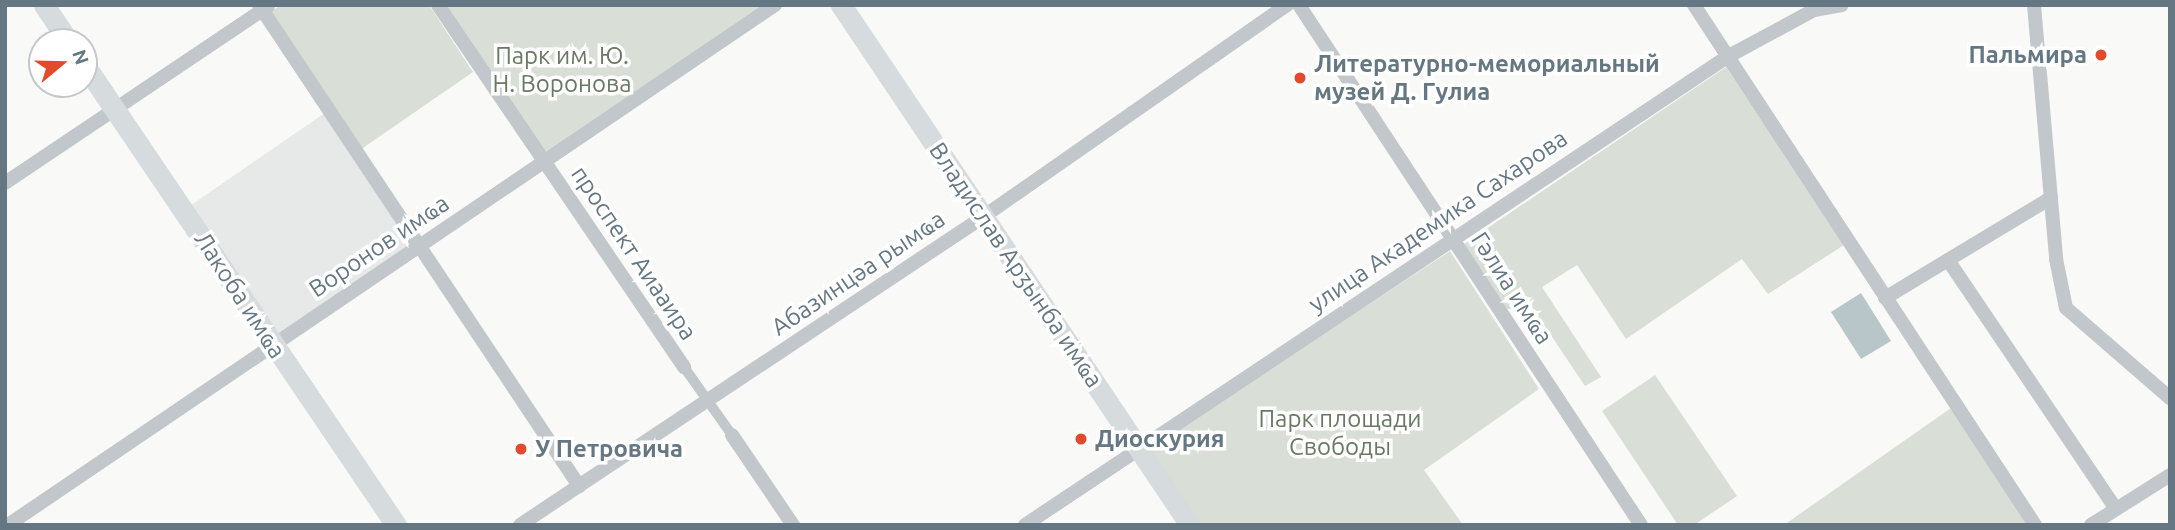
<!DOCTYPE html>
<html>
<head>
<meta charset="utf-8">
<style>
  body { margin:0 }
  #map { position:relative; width:2175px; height:530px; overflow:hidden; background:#f9f9f7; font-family:Ubuntu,sans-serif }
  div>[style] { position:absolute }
  .built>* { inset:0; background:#e7e9e8 }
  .green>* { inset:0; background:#d9ded6 }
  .water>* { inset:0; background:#b8c6c9 }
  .pedestrian>* { height:10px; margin:-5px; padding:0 5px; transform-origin:5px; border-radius:5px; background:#c2c7cb }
  .minor>* { height:14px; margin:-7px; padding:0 7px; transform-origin:7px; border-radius:7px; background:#c2c7cb }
  .secondary>* { height:21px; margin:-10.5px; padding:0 10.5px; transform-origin:10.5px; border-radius:10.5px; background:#d6dbde }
  .dots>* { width:19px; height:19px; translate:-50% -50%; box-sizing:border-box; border:4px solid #fff; border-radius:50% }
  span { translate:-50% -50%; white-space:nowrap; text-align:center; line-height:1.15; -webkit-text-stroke:7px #fff; paint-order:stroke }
  .poi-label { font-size:24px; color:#647782; font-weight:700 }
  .right { translate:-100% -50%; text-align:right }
  .left { translate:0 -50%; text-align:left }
  .park-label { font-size:24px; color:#697a63 }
  .street-label { font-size:24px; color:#647782 }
  .frame { position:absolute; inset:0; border:7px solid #647782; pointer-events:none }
  .north { position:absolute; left:28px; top:28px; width:70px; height:70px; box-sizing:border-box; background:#fff; border:2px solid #c1c9cd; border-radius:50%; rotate:71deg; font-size:19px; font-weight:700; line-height:28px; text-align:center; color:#647782 }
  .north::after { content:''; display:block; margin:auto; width:24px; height:32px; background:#e34a2d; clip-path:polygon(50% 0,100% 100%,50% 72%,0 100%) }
</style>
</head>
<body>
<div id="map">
  <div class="built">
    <div style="clip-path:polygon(329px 110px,420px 246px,273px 345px,184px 210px)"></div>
  </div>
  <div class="green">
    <div style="clip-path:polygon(281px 5px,429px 5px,473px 72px,360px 150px,269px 13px)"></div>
    <div style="clip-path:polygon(438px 5px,775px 5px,544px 161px)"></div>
    <div style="clip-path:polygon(1726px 67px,1844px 245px,1768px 294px,1742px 259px,1626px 339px,1577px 265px,1542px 287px,1601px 377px,1585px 386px,1532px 307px,1507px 309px,1464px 244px)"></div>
    <div style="clip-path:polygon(1450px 251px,1539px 389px,1424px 470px,1463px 525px,1194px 525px,1144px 451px)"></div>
    <div style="clip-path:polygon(1655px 375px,1737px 496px,1694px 525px,1678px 525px,1602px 411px)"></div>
    <div style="clip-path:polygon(1951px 408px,2031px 525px,1784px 525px)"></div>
  </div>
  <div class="water">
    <div style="clip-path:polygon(1861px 293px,1891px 341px,1861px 359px,1831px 312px)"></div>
  </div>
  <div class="pedestrian">
    <div style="left:684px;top:367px;width:83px;rotate:54.8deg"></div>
  </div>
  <div class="minor">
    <div style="left:259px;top:5px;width:578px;rotate:56.36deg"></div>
    <div style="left:438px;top:5px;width:438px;rotate:55.8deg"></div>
    <div style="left:1299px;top:5px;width:622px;rotate:56.67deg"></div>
    <div style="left:1694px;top:5px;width:622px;rotate:56.74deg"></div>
    <div style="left:2034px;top:5px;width:255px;rotate:85deg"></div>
    <div style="left:2056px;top:259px;width:50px;rotate:78.5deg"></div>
    <div style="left:2066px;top:308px;width:138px;rotate:40.9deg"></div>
    <div style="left:5px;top:183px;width:317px;rotate:-33.9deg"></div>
    <div style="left:1948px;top:260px;width:300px;rotate:56deg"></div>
    <div style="left:1885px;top:298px;width:194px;rotate:-31.1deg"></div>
    <div style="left:732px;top:435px;width:109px;rotate:55.9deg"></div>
    <div style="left:8px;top:525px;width:927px;rotate:-34.14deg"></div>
    <div style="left:520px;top:525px;width:556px;rotate:-33.63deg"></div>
    <div style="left:983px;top:217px;width:371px;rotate:-34.9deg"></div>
    <div style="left:1025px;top:525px;width:844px;rotate:-33.69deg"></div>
    <div style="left:1727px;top:57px;width:99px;rotate:-28.4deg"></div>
    <div style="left:1814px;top:10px;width:28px;rotate:-10deg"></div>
    <div style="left:2091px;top:525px;width:93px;rotate:-32.3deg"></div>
  </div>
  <div class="secondary">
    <div style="left:44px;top:5px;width:45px;rotate:56deg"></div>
    <div style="left:841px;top:5px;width:626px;rotate:56.13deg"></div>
    <div style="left:84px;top:64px;width:557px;rotate:55.91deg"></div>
  </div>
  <div class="dots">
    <div style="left:2101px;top:55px;background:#e34a2d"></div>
    <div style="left:1300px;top:78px;background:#e34a2d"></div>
    <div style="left:1081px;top:439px;background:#e34a2d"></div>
    <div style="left:521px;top:449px;background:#e34a2d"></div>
  </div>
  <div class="poi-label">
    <span class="right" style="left:2087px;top:55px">Пальмира</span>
    <span class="left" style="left:1314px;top:78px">Литературно-мемориальный<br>музей Д. Гулиа</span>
    <span class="left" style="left:1095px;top:439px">Диоскурия</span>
    <span class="left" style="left:535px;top:449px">У Петровича</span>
  </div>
  <div class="park-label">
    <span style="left:562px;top:70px">Парк им. Ю.<br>Н. Воронова</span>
    <span style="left:1340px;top:433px">Парк площади<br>Свободы</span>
  </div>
  <div class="street-label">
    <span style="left:1438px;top:221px;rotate:-34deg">улица Академика Сахарова</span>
    <span style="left:379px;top:246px;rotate:-34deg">Воронов имҩа</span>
    <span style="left:634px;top:253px;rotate:56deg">проспект Аиааира</span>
    <span style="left:1016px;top:265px;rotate:56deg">Владислав Арӡынба имҩа</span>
    <span style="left:858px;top:273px;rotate:-34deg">Абазинцәа рымҩа</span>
    <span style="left:1512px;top:288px;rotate:57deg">Гәлиа имҩа</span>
    <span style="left:240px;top:295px;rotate:57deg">Лакоба имҩа</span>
  </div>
  <div class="frame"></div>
  <div class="north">N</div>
</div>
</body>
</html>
